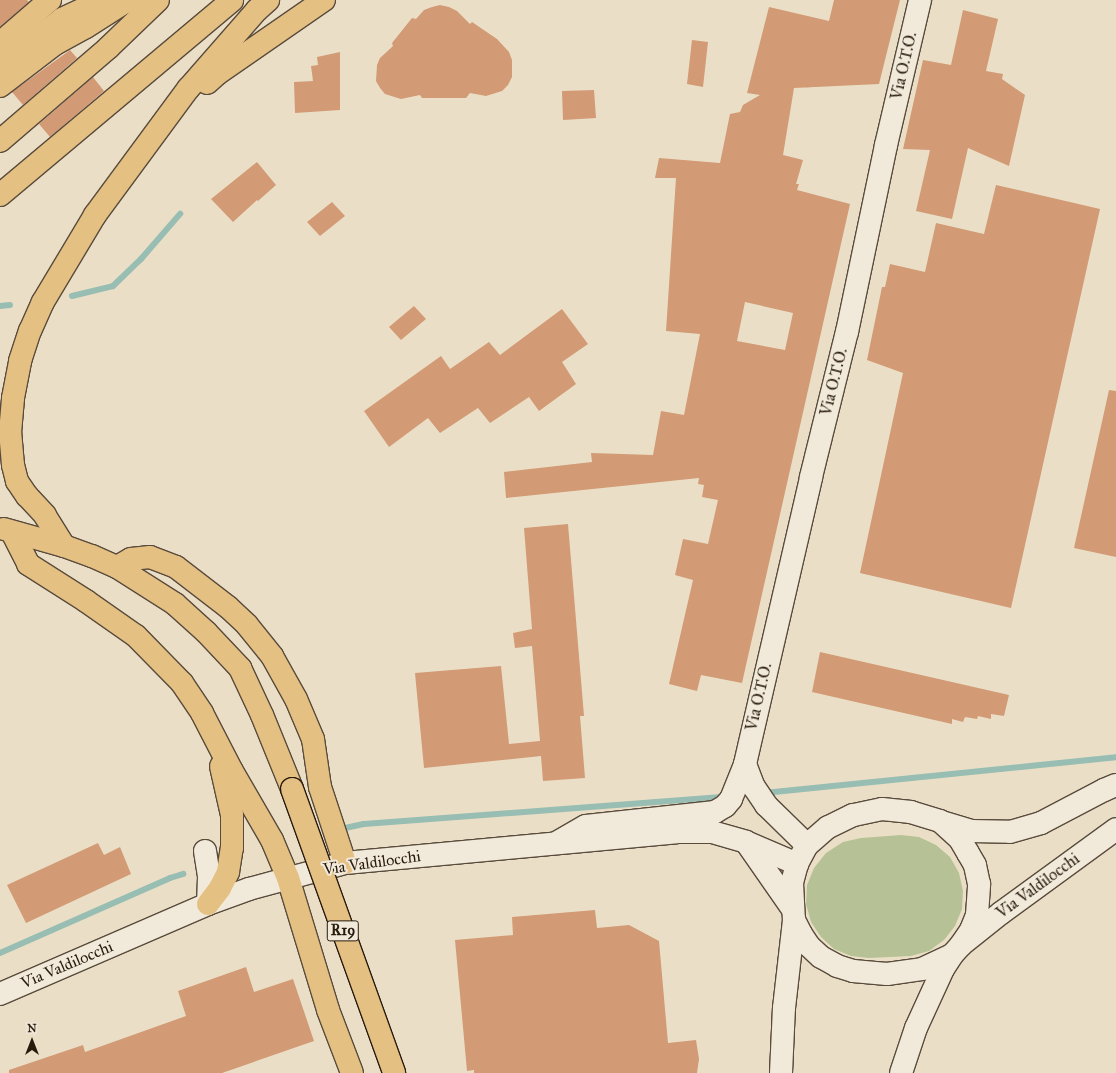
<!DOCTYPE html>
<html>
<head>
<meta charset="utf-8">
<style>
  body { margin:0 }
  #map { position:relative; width:1116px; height:1073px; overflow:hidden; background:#eadfc6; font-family:"IM FELL Great Primer",serif }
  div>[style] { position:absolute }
  .green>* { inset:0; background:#b6c296 }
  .stream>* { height:6px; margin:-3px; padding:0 3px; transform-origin:3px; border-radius:3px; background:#98bdb2 }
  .building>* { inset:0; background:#d29a75 }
  .roads { filter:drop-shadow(1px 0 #594b3c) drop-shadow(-1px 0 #594b3c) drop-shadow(0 1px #594b3c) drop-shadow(0 -1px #594b3c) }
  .street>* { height:22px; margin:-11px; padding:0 11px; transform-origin:11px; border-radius:11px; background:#f1eada }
  .secondary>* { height:22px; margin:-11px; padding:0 11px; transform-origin:11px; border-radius:11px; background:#f1eada }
  .highway>* { height:22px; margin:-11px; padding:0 11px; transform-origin:11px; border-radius:11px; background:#e5c083 }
  .bridges { filter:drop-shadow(1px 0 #291a0e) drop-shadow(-1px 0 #291a0e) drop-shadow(0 1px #291a0e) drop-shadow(0 -1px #291a0e) }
  .highway-bridge>* { height:22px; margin:-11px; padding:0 11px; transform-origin:11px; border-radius:11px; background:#e5c083 }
  span { translate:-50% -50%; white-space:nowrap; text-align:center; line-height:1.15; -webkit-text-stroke:4px #f1eada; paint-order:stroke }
  .shield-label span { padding:1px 3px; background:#f1eada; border:1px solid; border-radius:3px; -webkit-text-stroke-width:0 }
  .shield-label { font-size:15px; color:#291a0e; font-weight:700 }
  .street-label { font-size:16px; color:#291a0e }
  .north { position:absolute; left:12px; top:1021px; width:40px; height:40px; -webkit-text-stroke:3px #f1eada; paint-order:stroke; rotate:0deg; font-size:11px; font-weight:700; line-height:16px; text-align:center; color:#291a0e }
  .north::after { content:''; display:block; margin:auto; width:14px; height:18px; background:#291a0e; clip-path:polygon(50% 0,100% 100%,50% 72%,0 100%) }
</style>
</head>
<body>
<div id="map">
  <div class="green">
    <div style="clip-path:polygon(901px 835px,919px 837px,936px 845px,950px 857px,959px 873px,963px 891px,962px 909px,955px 926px,944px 940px,929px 951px,911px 956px,869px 958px,851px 956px,834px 949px,821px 937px,811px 922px,806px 904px,807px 885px,814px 868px,826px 853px,843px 842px,861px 838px)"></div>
  </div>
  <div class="stream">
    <div style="left:72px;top:296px;width:42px;rotate:-13.7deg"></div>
    <div style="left:113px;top:286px;width:39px;rotate:-44deg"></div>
    <div style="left:141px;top:259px;width:60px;rotate:-49.1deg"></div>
    <div style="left:0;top:306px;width:10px;rotate:-6deg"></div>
    <div style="left:764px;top:793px;width:354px;rotate:-5.8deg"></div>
    <div style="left:345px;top:828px;width:19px;rotate:-12deg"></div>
    <div style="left:364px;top:824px;width:362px;rotate:-4.3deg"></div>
    <div style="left:0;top:953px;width:186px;rotate:-23.8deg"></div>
    <div style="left:170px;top:878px;width:14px;rotate:-17deg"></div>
  </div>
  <div class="building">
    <div style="clip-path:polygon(0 0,27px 0,29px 2px,0 27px)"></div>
    <div style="clip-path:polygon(evenodd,834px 0,900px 0,879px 84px,794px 88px,783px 155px,803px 160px,796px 184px,799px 184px,797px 190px,850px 204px,742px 683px,701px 675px,697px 691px,669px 684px,693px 580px,675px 575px,683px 539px,708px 544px,718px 500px,702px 497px,704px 485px,698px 484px,699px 478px,506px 498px,504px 472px,592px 462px,591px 453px,653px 455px,661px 411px,684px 415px,700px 334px,666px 331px,676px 178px,655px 178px,659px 158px,720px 163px,730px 114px,740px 112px,743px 105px,760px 95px,747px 93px,769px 7px,829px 21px,834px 0,745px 302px,793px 313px,785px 350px,737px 341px,745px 302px)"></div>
    <div style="clip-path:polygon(440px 5px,449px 7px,457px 11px,470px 24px,472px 22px,497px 39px,509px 52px,512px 60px,512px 77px,508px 85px,502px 91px,486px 96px,470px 93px,466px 98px,422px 98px,420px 95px,401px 99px,385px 94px,380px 88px,376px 81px,377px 65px,380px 58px,393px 46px,392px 43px,412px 18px,416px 19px,424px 10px,432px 7px)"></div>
    <div style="clip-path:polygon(963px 10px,998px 19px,986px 71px,1003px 74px,1002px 79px,1025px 95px,1009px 166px,968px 148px,952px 219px,916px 211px,930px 150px,903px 149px,923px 60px,951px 65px)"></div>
    <div style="clip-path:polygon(692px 40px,708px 42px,703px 87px,687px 84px)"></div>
    <div style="clip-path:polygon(70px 50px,77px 58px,23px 105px,12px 92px)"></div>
    <div style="clip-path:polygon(340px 52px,340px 110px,295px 113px,294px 82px,313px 81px,311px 66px,318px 65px,317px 57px)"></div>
    <div style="clip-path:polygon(93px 77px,104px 91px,50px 137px,39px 124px)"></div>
    <div style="clip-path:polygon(594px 90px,596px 118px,563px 120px,562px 91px)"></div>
    <div style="clip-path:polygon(257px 162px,276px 185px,258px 201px,257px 200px,233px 222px,211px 199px)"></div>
    <div style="clip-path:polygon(996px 185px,1100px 209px,1011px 608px,860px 573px,903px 373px,867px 360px,882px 287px,885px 287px,890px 264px,925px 272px,936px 223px,984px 234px)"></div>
    <div style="clip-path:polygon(332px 202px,345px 216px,320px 236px,307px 222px)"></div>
    <div style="clip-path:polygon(414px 306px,426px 319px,401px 340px,389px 327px)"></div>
    <div style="clip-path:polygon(562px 309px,588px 344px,562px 362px,576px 384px,539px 411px,529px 397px,490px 423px,478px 408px,440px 433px,428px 418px,389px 447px,364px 411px,441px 356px,450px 369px,489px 342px,500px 355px)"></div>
    <div style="clip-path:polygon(1109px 390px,1116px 391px,1116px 557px,1074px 548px)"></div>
    <div style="clip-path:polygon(568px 524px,584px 716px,580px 716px,585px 778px,543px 781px,541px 756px,424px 768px,415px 673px,501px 666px,509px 744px,540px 741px,532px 646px,515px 648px,513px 633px,532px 629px,524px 528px)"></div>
    <div style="clip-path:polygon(820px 652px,1009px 695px,1004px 716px,991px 714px,991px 719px,978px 716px,977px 719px,965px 717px,963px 722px,952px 719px,952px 724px,812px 692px)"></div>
    <div style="clip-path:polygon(98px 843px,104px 855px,120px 847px,131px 874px,26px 923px,7px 885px)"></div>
    <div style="clip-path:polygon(595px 910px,597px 928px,629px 925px,659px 941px,668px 1043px,696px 1040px,699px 1059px,697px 1073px,474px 1073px,474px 1070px,467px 1071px,455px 940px,513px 935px,512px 917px)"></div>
    <div style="clip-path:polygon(246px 967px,254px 992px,293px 979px,314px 1041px,222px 1073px,9px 1073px,9px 1070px,83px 1045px,85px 1052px,186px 1016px,178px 991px)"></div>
  </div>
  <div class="roads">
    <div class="street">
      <div style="left:205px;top:851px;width:26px;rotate:81deg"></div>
      <div style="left:209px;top:877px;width:27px;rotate:92deg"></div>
    </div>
    <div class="secondary">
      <div style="left:745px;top:764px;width:25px;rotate:69deg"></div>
      <div style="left:754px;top:787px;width:22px;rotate:56deg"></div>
      <div style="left:766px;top:805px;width:57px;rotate:44.3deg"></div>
      <div style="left:945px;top:823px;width:27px;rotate:17deg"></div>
      <div style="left:971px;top:831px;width:39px;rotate:1deg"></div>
      <div style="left:1010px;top:832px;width:32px;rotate:-16deg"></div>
      <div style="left:1041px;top:823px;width:71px;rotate:-27.6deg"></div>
      <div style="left:1104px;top:790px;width:13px;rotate:-23deg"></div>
      <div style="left:746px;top:842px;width:80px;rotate:55.1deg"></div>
      <div style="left:556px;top:843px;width:34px;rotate:-30deg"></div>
      <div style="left:586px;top:826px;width:130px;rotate:-6.2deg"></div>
      <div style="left:715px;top:812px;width:12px;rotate:-31deg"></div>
      <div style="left:725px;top:806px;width:9px;rotate:-49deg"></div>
      <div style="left:731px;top:799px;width:38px;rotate:-68deg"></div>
      <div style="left:745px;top:764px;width:294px;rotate:-77deg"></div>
      <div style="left:811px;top:477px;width:149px;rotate:-76.1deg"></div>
      <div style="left:847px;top:332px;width:191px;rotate:-78.2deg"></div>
      <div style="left:886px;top:145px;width:149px;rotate:-76.8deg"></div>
      <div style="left:961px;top:945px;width:18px;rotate:-56deg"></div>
      <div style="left:971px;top:930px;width:16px;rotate:-68deg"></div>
      <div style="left:977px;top:915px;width:31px;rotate:-86deg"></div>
      <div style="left:979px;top:884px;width:19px;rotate:-102deg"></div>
      <div style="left:975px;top:865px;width:14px;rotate:-120deg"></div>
      <div style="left:968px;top:853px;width:16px;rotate:-120deg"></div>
      <div style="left:960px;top:839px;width:27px;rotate:-138deg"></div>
      <div style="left:940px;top:821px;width:30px;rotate:-163deg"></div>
      <div style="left:911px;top:812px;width:29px;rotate:-174deg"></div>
      <div style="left:882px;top:809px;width:30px;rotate:168deg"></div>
      <div style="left:853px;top:815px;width:28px;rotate:154deg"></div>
      <div style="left:828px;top:827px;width:28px;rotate:139deg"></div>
      <div style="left:807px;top:845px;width:21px;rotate:118deg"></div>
      <div style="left:797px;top:864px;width:20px;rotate:105deg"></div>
      <div style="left:792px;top:883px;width:37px;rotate:87deg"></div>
      <div style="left:794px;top:920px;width:16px;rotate:63deg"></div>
      <div style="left:801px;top:934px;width:14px;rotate:56deg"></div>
      <div style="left:809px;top:946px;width:16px;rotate:43deg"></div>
      <div style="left:821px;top:957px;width:18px;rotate:29deg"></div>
      <div style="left:837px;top:966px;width:17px;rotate:17deg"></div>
      <div style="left:853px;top:971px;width:34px;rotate:5deg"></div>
      <div style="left:887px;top:974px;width:35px;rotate:-8deg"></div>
      <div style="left:922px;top:969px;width:33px;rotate:-25deg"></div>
      <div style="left:952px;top:955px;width:13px;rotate:-48deg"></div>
      <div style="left:961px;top:945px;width:51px;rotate:-38.7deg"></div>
      <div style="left:1001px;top:913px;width:142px;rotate:-36.1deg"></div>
      <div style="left:0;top:994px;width:227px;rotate:-23.4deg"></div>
      <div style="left:208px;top:904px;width:44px;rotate:-20.1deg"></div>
      <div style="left:249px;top:889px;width:99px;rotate:-15.2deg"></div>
      <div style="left:345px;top:863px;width:333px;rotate:-5.3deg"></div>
      <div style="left:677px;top:832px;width:35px"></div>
      <div style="left:712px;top:832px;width:35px;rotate:16deg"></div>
      <div style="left:746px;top:842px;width:56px;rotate:23.3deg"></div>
      <div style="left:781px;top:1073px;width:65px;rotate:-87.4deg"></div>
      <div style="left:784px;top:1008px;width:89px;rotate:-83.5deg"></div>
      <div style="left:901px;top:1073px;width:47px;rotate:-71.6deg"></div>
      <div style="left:916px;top:1028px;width:65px;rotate:-65.4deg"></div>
      <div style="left:943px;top:969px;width:17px;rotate:-57deg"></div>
    </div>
    <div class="highway">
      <div style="left:0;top:43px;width:66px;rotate:-40.7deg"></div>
      <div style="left:0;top:67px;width:78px;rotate:-37.7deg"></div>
      <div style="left:62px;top:19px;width:38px;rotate:-25deg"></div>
      <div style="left:96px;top:3px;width:29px;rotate:-2deg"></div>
      <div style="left:207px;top:83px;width:13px;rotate:-42deg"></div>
      <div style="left:217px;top:74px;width:130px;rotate:-34.7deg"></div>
      <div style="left:0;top:86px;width:69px;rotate:-37.4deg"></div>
      <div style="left:55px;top:44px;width:35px;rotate:-29deg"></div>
      <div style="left:86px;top:27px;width:46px;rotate:-32.7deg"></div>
      <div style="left:125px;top:2px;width:10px;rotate:-11deg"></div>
      <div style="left:0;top:141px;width:143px;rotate:-40.7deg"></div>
      <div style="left:108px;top:48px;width:69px;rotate:-43.8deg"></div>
      <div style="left:0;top:195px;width:303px;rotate:-40deg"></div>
      <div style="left:4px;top:529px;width:62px;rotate:15.8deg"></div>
      <div style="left:64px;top:546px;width:30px;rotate:20deg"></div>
      <div style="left:92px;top:556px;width:27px;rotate:24deg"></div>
      <div style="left:117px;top:567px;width:69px;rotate:32.5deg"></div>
      <div style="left:175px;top:604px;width:42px;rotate:42.1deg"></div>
      <div style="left:206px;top:632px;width:50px;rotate:46.6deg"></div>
      <div style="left:240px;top:668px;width:52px;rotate:64.9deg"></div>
      <div style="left:262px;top:715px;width:80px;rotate:67.9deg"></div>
      <div style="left:12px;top:532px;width:36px;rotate:63deg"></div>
      <div style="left:28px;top:564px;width:69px;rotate:32.5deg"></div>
      <div style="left:86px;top:601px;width:61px;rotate:35deg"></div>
      <div style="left:136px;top:636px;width:66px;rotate:45.6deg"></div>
      <div style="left:182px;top:683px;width:36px;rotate:56deg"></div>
      <div style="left:202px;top:713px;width:65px;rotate:62.7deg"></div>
      <div style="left:232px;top:771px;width:80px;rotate:59.9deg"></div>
      <div style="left:272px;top:840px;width:41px;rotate:67.2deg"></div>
      <div style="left:288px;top:878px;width:138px;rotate:73.1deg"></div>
      <div style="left:328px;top:1010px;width:67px;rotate:69.1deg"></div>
      <div style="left:64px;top:546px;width:36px;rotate:-122deg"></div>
      <div style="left:45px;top:515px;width:26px;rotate:-133deg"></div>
      <div style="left:27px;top:496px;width:18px;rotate:-124deg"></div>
      <div style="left:17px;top:481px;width:16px;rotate:-104deg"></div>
      <div style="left:13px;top:465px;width:32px;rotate:-95deg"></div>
      <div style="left:10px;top:433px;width:35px;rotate:-85deg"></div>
      <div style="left:13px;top:398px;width:38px;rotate:-79deg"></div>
      <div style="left:20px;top:361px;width:32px;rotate:-72deg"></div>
      <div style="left:30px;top:331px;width:32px;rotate:-66deg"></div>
      <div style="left:43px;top:302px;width:101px;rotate:-59.1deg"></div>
      <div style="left:95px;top:215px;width:157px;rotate:-53.6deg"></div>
      <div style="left:188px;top:89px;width:105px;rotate:-48.9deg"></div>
      <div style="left:257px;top:10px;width:15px;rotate:-42deg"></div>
      <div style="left:117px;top:567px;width:16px;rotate:-30deg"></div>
      <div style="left:131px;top:559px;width:19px;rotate:-6deg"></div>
      <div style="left:150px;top:557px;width:28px;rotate:21deg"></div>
      <div style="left:176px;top:567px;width:66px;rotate:37.6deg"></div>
      <div style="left:228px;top:607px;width:26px;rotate:43deg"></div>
      <div style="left:247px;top:625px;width:40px;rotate:51deg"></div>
      <div style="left:272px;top:656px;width:49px;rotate:60.8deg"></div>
      <div style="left:296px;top:699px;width:43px;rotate:67deg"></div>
      <div style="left:313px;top:739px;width:49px;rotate:81.7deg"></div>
      <div style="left:320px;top:787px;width:80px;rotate:71.8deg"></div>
      <div style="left:208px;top:904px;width:20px;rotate:-53deg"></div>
      <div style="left:220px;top:888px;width:18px;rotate:-63deg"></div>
      <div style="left:228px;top:872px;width:24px;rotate:-81deg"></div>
      <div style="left:232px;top:848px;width:33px;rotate:-90deg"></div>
      <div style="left:232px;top:815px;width:50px;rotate:-102.7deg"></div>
    </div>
  </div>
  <div class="bridges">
    <div class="highway-bridge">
      <div style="left:292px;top:789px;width:302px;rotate:70.2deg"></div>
    </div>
  </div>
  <div class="shield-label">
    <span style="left:343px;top:931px">R19</span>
  </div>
  <div class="street-label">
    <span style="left:904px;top:66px;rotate:-77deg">Via O.T.O.</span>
    <span style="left:834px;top:382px;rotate:-76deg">Via O.T.O.</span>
    <span style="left:759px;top:697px;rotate:-77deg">Via O.T.O.</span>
    <span style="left:372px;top:863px;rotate:-8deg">Via Valdilocchi</span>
    <span style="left:1038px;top:886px;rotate:-36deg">Via Valdilocchi</span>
    <span style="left:67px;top:965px;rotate:-23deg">Via Valdilocchi</span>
  </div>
  <div class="north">N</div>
</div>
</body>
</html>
